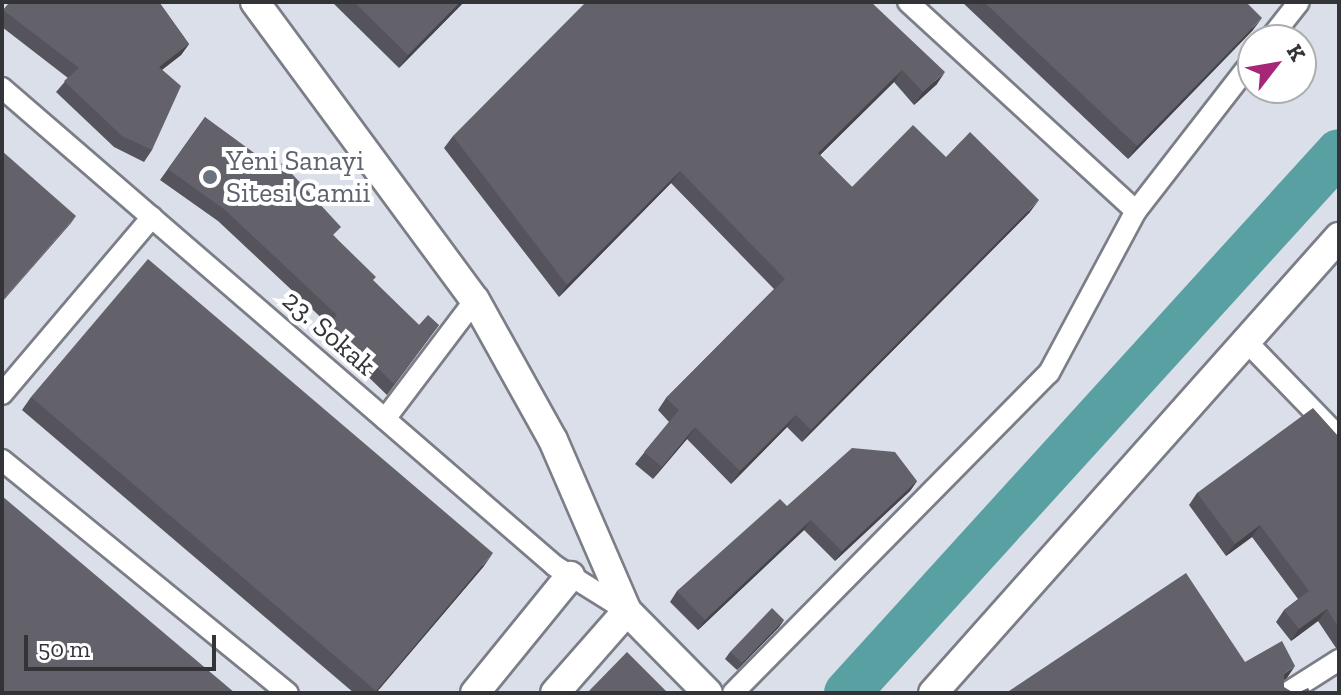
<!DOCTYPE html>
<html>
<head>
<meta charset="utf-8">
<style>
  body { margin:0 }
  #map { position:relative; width:1341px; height:695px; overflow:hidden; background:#dbdfe9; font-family:"Zilla Slab",serif }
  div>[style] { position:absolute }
  .river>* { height:46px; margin:-23px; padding:0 23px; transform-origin:23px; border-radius:23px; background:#58a0a1 }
  .roads { filter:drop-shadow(2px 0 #7b7e87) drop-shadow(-2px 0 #7b7e87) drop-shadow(0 2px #7b7e87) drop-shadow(0 -2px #7b7e87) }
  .street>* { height:20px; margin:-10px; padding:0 10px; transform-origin:10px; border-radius:10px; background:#fff }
  .secondary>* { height:28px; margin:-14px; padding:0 14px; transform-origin:14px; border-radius:14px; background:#fff }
  .wall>* { inset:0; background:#55535b }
  .shaded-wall>* { inset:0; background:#45444a }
  .building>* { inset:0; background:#63616a }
  .dots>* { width:22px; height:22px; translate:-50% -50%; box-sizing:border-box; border:4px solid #fff; border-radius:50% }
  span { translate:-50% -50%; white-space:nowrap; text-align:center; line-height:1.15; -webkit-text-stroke:8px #fff; paint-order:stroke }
  .worship-label { font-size:28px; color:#5b616d }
  .left { translate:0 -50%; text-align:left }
  .street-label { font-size:28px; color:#333438 }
  .frame { position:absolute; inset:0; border:4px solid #333438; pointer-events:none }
  .north { position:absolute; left:1237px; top:24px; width:80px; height:80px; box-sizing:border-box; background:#fff; border:2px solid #adaeaf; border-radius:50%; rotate:59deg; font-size:22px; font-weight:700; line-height:32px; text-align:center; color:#333438 }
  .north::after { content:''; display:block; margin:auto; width:28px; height:36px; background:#a62778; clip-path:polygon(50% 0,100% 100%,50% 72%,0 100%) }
  .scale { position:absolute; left:24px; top:635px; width:192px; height:36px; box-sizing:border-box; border:4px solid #333438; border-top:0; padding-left:10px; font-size:24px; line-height:28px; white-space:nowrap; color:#333438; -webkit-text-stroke:6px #fff; paint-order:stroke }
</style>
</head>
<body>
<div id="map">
  <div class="river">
    <div style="left:847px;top:693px;width:731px;rotate:-47.72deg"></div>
  </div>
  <div class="roads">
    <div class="street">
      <div style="left:908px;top:2px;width:309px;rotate:42.5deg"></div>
      <div style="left:1269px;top:40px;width:48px;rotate:-51.7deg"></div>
      <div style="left:2px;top:88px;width:731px;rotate:40.84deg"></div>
      <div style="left:555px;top:566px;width:85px;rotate:32deg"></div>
      <div style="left:1244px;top:339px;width:136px;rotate:45.9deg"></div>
      <div style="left:2px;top:394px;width:232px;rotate:-49.7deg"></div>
      <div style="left:385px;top:419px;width:149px;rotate:-52.9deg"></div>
      <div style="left:2px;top:460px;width:369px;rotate:39.2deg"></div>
      <div style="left:733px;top:693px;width:450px;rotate:-45.4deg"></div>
      <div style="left:1049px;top:373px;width:184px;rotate:-61.8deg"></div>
      <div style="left:1136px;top:211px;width:191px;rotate:-52.2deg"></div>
      <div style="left:1287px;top:693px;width:62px;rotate:-32.4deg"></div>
    </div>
    <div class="secondary">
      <div style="left:255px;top:2px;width:370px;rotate:53.6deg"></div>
      <div style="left:475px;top:300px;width:160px;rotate:60.9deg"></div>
      <div style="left:553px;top:440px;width:186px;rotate:66.6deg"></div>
      <div style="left:627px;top:611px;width:115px;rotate:45.4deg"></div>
      <div style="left:475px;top:693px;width:151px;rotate:-50.9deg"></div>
      <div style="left:555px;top:693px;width:109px;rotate:-48.7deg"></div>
      <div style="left:933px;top:693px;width:611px;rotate:-48.32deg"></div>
    </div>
  </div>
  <div class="wall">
    <div style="clip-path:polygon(8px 2px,159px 2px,189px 44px,181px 55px,162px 70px,152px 150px,144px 162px,114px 147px,56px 92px,68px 78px,2px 27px,2px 12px,9px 3px)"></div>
    <div style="clip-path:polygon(332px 2px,464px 2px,399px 68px)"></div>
    <div style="clip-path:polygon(871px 2px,937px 84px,914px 105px,894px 82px,820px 155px,852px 187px,946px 157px,1030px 212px,802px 442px,787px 427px,731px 484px,687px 439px,653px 479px,635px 464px,669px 422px,658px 410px,666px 398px,774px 289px,671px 183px,559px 297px,444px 148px,453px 136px)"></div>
    <div style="clip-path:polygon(962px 2px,1246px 2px,1253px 30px,1128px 159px)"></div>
    <div style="clip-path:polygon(205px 117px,334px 236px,373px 281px,419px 325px,439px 325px,387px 395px,323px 333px,329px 325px,218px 221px,160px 180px)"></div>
    <div style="clip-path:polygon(31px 397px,484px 566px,376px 693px,354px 693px,22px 410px)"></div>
    <div style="clip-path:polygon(1339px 437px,1339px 649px,1336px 648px,1318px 621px,1291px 641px,1276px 622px,1284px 610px,1298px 599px,1252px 537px,1226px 556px,1189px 505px,1197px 493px)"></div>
    <div style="clip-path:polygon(917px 481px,910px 491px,835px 561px,804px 530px,698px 630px,670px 602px,677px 591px,787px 506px)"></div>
    <div style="clip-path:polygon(784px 620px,779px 627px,737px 670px,725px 659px,730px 652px)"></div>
  </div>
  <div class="shaded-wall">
    <div style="clip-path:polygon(460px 2px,464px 2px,399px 68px,408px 55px)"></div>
    <div style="clip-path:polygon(1262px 18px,1253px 30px,1128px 159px,1137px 146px)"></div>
    <div style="clip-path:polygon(189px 44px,181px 55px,151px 78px,159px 67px)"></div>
    <div style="clip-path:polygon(902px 70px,894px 82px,809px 166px,818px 153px)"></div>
    <div style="clip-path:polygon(945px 72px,937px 84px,914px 105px,923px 92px)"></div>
    <div style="clip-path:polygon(680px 171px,671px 183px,559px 297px,567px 285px)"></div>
    <div style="clip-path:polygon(1039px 200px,1030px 212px,802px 442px,811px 430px)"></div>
    <div style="clip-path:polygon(76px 216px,71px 223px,2px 302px,2px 301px)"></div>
    <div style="clip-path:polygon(796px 415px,787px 427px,731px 484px,740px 471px)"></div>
    <div style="clip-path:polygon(695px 427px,687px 439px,653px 479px,662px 467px)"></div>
    <div style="clip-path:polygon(917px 481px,910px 491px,835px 561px,842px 551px)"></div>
    <div style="clip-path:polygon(811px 520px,804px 530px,698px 630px,705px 620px)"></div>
    <div style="clip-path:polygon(1260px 525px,1252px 537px,1226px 556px,1235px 544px)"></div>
    <div style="clip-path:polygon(493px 553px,484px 566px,376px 693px,375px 693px)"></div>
    <div style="clip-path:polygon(1327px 609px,1318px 621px,1291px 641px,1299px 629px)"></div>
    <div style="clip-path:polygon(784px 620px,779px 627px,737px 670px,742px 663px)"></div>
    <div style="clip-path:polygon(1295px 666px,1287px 678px,1276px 686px,1284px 674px)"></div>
  </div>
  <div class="building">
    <div style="clip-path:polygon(10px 2px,159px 2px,189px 44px,159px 67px,181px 86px,152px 150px,122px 136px,64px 81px,79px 68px,3px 10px)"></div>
    <div style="clip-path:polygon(354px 2px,460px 2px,408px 55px)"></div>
    <div style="clip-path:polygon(586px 2px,871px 2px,945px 72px,923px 92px,902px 70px,818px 153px,852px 187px,913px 125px,946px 157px,970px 132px,1039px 200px,811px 430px,796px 415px,740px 471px,695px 427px,662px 467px,644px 452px,679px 410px,666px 398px,785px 279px,680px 171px,567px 285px,453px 136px)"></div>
    <div style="clip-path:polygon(984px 2px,1246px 2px,1262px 18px,1137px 146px)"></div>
    <div style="clip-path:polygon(205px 117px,276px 169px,282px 163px,341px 227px,333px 235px,376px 277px,373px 280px,419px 325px,428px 315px,439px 325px,394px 384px,331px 322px,337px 315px,225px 210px,168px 169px)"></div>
    <div style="clip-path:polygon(2px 151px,76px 216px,2px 301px)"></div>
    <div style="clip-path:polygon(148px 259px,493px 553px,376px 691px,31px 397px)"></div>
    <div style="clip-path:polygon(1313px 408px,1339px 437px,1339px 628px,1327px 609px,1299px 629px,1284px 610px,1309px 591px,1260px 525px,1235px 544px,1197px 493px)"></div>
    <div style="clip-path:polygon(852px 448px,895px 452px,917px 481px,842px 551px,811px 520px,705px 620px,677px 591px,780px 499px,787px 506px)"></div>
    <div style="clip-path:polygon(2px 496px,235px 693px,2px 693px)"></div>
    <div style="clip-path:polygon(1186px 573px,1245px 662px,1282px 641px,1295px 666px,1284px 674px,1284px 687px,1294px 693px,1006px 693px)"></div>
    <div style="clip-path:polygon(772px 608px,784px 620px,742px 663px,730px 652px)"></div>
    <div style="clip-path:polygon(627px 652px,668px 693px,587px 693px)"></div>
    <div style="clip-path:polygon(1308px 688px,1311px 693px,1297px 693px)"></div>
  </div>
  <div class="dots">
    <div style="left:210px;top:177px;background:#6b7280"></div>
  </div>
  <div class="worship-label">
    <span class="left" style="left:226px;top:177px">Yeni Sanayi<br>Sitesi Camii</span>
  </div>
  <div class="street-label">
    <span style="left:329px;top:333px;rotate:41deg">23. Sokak</span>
  </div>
  <div class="frame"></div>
  <div class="north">K</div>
  <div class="scale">50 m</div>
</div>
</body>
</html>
